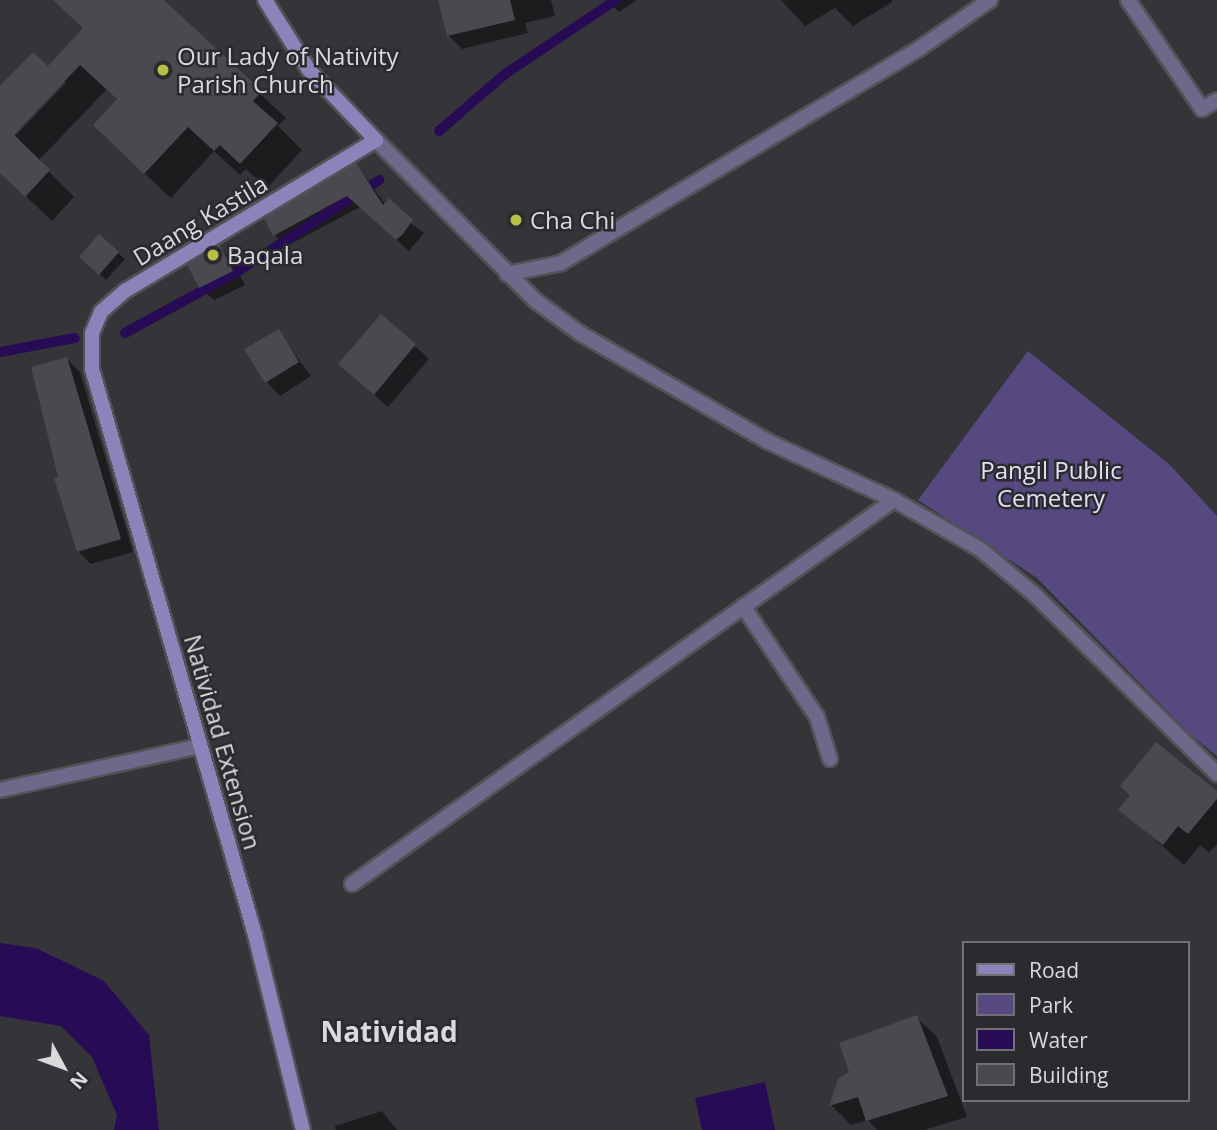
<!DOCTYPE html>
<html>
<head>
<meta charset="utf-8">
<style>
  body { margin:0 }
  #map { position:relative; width:1217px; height:1130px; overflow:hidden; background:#353439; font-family:"Open Sans",sans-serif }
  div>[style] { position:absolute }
  .green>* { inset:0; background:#55497f }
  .water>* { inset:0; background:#270c55 }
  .shadow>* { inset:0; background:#0007 }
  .stream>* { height:10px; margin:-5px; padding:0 5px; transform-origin:5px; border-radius:5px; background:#270c55 }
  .building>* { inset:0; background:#4a494f }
  .roads { filter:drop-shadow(2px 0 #535257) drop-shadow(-2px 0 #535257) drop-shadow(0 2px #535257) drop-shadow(0 -2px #535257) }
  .street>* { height:14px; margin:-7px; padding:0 7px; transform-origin:7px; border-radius:7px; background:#6e688a }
  .secondary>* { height:14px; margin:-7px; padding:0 7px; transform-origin:7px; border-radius:7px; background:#8d83ba }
  .dots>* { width:19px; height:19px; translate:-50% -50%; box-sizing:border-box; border:4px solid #2b2a2f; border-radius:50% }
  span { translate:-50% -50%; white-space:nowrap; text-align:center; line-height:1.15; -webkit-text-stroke:5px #2b2a2f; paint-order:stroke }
  .poi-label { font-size:24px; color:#dadadd }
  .left { translate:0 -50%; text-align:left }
  .street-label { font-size:24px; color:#dadadd }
  .park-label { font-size:24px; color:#e2dff5 }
  .quarter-label { font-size:28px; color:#dadadd; font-weight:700 }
  .legend { position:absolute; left:962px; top:941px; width:228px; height:161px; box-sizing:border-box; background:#2b2a2f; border:2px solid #717075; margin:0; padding:9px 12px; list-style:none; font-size:21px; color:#dadadd }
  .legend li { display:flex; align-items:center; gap:14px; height:35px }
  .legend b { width:35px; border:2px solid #717075 }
  .north { position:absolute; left:28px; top:1032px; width:70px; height:70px; -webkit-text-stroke:5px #2b2a2f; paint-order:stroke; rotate:131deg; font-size:19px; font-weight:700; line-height:28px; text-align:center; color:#dadadd }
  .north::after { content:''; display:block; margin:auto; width:24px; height:32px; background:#dadadd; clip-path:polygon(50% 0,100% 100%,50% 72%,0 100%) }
</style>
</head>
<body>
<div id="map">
  <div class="green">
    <div style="clip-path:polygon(1028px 351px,1170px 465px,1217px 516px,1217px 756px,1191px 735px,1037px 578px,918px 500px)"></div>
  </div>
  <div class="water">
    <div style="clip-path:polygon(0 943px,36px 948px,104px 981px,149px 1035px,159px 1130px,114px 1130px,117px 1115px,92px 1057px,61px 1026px,0 1016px)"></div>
    <div style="clip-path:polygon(765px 1082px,775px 1130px,702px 1130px,695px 1098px)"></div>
  </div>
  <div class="shadow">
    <div style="clip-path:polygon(evenodd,55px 0,161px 0,286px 118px,278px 126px,302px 150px,267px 188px,246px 169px,240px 175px,214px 151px,171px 198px,120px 151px,118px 100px,107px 89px,38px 161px,74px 197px,52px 221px,0 172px,0 88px,48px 69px,85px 29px,55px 0,63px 80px,66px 83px,9px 142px,6px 140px,63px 80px)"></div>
    <div style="clip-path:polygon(440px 0,551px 0,555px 16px,525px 23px,528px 33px,462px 49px,448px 35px)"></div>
    <div style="clip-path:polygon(607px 0,637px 0,619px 12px)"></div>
    <div style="clip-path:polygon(781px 0,892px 0,892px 2px,853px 26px,835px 8px,805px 26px)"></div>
    <div style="clip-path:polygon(356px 165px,386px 205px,424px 233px,409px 251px,360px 207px,287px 246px,275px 235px)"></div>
    <div style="clip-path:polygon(219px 247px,233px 261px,245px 285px,214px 300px,200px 287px)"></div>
    <div style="clip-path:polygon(118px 253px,125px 259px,106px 280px,88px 264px)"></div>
    <div style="clip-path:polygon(381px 316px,429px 359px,388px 407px,341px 364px)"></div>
    <div style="clip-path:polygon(278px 331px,311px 376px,280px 396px,267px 382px)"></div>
    <div style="clip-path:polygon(67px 359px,80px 372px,133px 552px,91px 564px,78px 551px,60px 479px)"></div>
    <div style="clip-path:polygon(1217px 794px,1217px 844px,1209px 853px,1200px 845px,1184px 865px,1121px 809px)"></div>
    <div style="clip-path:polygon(916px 1017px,937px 1037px,967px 1117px,924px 1130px,877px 1130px,868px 1120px,851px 1125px,831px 1105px,851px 1073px)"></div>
    <div style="clip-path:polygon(382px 1111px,397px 1130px,336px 1130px,335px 1126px)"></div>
  </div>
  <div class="stream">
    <div style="left:439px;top:131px;width:87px;rotate:-40.8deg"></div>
    <div style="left:505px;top:74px;width:133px;rotate:-33.7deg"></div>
    <div style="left:125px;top:333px;width:131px;rotate:-28.7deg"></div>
    <div style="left:240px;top:270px;width:166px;rotate:-32.9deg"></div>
    <div style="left:0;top:352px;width:76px;rotate:-10.6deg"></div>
  </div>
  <div class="building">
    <div style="clip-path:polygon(53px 0,164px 0,262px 91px,253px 101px,278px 123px,240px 164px,220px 145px,214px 151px,188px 127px,144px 174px,93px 125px,117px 99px,80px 65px,14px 135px,50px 170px,25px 197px,0 173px,0 86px,33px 52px,48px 66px,83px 28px)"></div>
    <div style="clip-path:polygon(438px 0,510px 0,515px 20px,447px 36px)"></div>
    <div style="clip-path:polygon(356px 163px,383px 205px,389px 198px,413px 220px,402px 235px,396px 240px,347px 196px,273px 236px,264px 218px)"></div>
    <div style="clip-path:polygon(99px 234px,119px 252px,99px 275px,79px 257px)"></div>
    <div style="clip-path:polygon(220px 245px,233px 271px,199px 288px,187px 265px)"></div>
    <div style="clip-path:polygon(381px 314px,416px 344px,374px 395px,338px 364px)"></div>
    <div style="clip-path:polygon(279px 329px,299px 362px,265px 383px,244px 349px)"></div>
    <div style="clip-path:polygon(67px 357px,121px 539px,77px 552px,54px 478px,58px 477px,31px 367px)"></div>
    <div style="clip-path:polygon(1156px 742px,1217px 791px,1217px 799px,1188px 834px,1178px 826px,1163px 845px,1118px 810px,1130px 795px,1120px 786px)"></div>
    <div style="clip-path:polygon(917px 1015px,948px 1096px,866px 1121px,858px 1097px,829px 1106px,838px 1079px,849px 1072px,839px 1043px)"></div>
  </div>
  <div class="roads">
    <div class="street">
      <div style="left:1128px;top:0;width:132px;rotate:55.8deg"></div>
      <div style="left:1202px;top:109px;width:17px;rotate:-31deg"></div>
      <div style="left:376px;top:140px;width:227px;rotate:45.2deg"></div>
      <div style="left:536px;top:301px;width:56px;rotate:36.3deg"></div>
      <div style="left:581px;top:334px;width:215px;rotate:29.9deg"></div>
      <div style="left:767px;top:441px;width:140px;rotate:24.9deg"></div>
      <div style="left:894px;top:500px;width:99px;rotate:29.7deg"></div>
      <div style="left:980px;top:549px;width:70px;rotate:39.8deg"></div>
      <div style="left:1034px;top:594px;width:257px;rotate:44.5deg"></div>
      <div style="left:507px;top:274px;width:55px;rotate:-11.5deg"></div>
      <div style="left:561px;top:263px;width:418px;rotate:-30.9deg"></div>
      <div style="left:920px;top:48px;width:85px;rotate:-34.4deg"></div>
      <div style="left:743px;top:606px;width:133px;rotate:56.3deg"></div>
      <div style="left:817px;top:717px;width:44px;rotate:72.8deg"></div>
      <div style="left:0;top:790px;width:205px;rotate:-12.4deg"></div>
      <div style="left:352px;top:884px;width:664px;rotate:-35.32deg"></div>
    </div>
    <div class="secondary">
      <div style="left:265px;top:0;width:83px;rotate:57.8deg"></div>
      <div style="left:309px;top:70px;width:97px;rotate:46.3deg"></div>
      <div style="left:376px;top:140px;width:292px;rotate:149deg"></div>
      <div style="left:126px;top:290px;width:33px;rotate:139deg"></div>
      <div style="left:101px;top:312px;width:23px;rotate:113deg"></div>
      <div style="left:92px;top:333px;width:36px;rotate:90deg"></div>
      <div style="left:92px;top:369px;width:589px;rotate:73.93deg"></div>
      <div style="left:255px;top:935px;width:201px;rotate:76.2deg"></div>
    </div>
  </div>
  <div class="dots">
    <div style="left:163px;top:70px;background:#b9c046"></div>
    <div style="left:516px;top:220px;background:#b9c046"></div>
    <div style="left:213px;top:255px;background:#b9c046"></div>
  </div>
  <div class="poi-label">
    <span class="left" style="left:177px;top:70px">Our Lady of Nativity<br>Parish Church</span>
    <span class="left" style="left:530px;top:220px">Cha Chi</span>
    <span class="left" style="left:227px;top:255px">Baqala</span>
  </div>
  <div class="street-label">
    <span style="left:200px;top:220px;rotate:-31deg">Daang Kastila</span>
    <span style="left:223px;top:742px;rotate:74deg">Natividad Extension</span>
  </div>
  <div class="park-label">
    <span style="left:1051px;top:484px">Pangil Public<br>Cemetery</span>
  </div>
  <div class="quarter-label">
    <span style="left:389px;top:1031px">Natividad</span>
  </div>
  <ul class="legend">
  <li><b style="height:9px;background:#8d83ba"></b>Road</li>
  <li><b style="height:19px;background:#55497f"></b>Park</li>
  <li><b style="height:19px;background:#270c55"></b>Water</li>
  <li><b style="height:19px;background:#4a494f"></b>Building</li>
  </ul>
  <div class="north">N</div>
</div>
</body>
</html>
